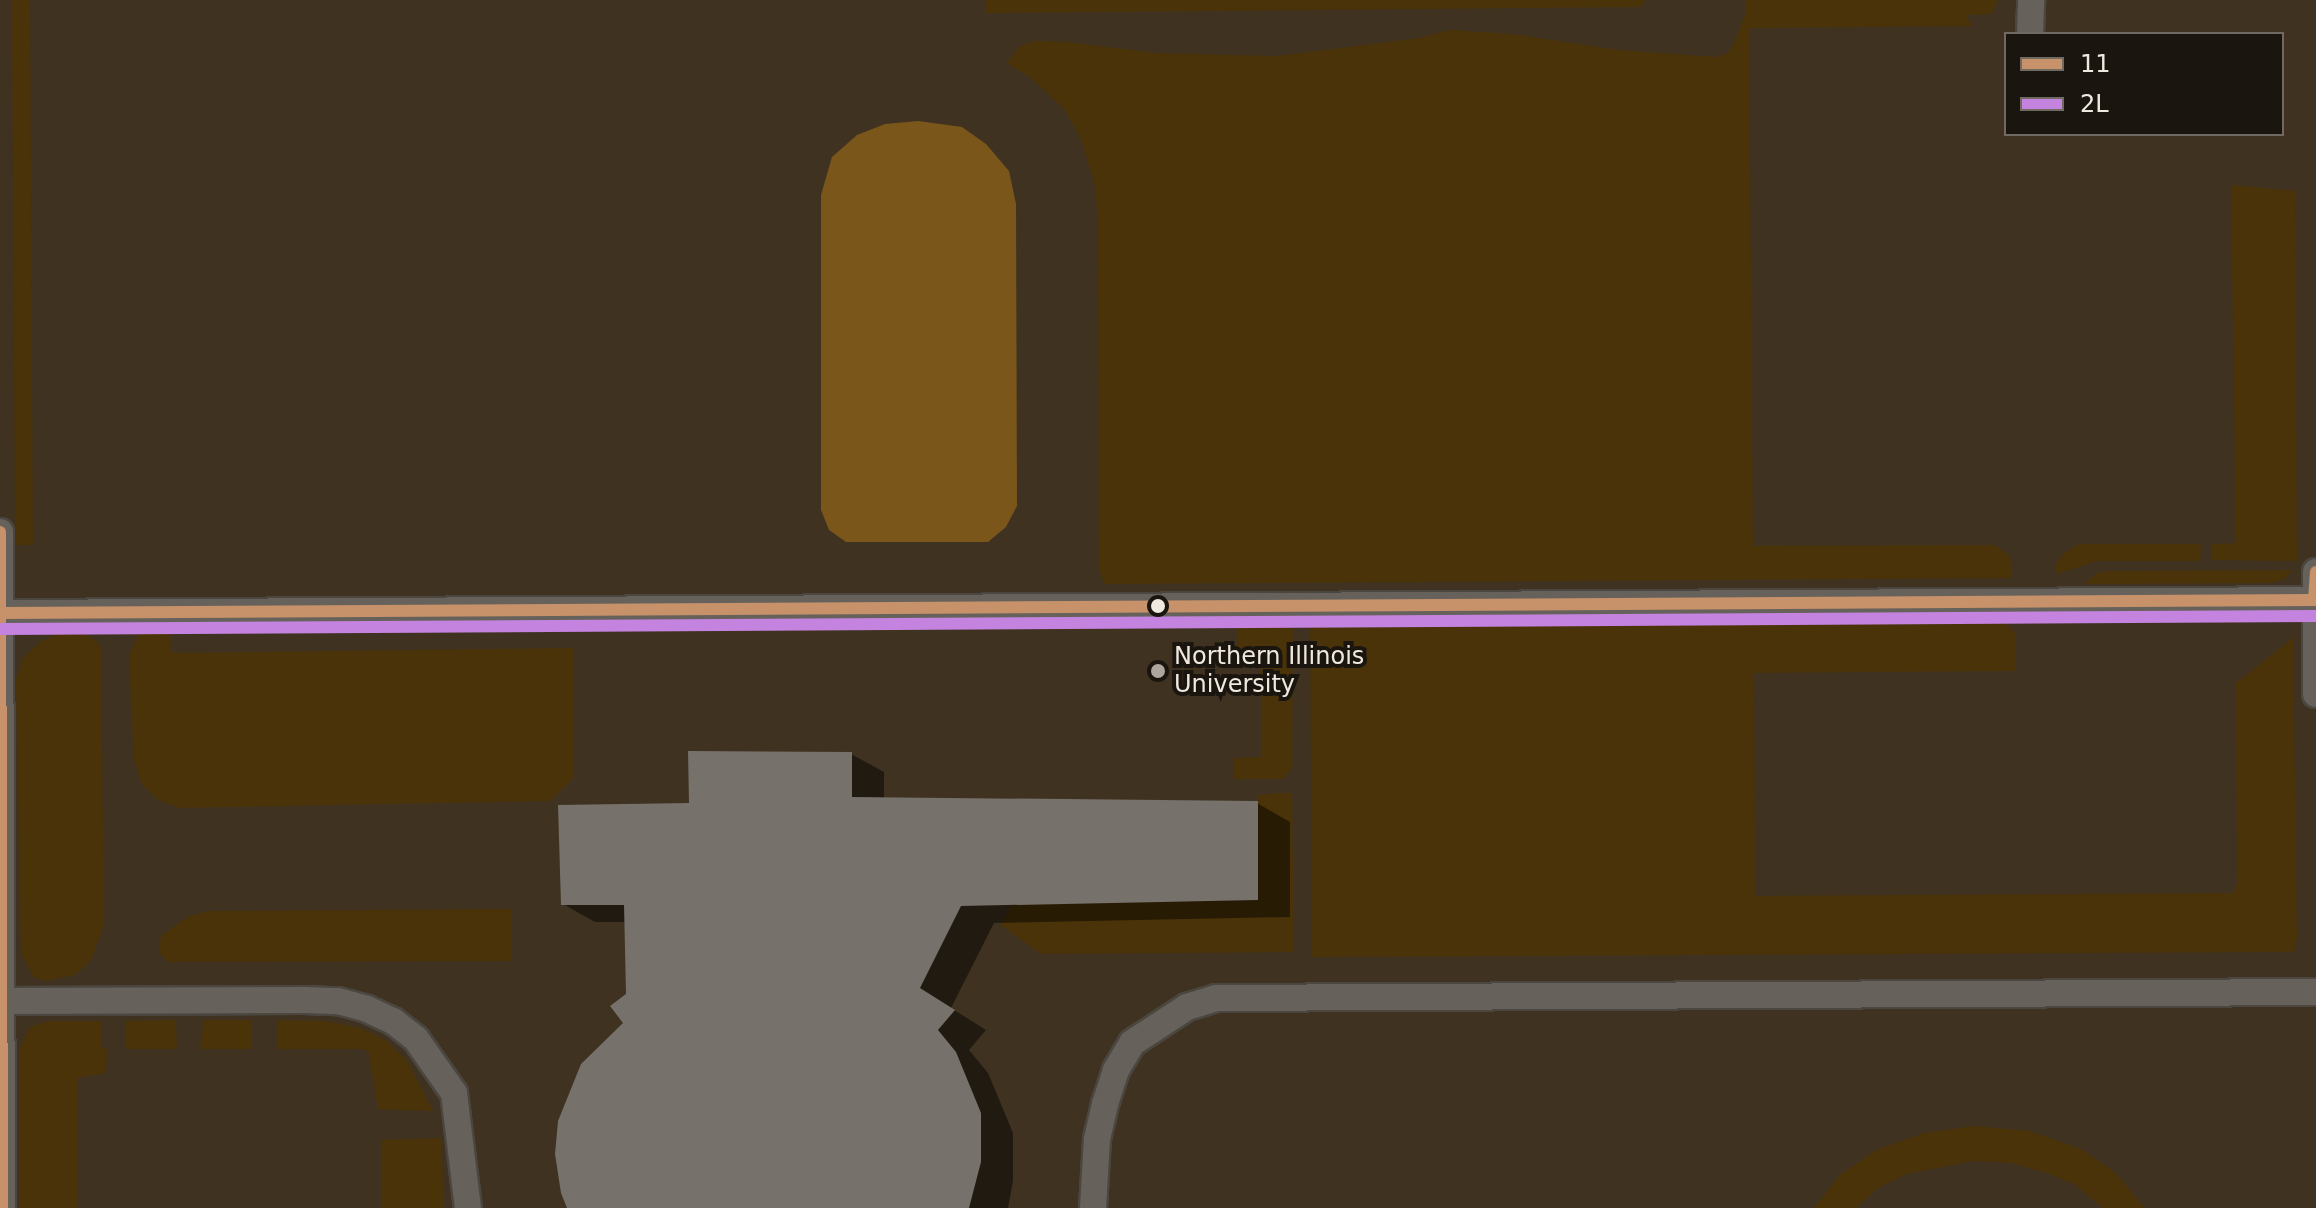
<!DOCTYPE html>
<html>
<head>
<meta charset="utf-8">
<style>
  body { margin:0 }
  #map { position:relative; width:2316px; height:1208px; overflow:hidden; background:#302b24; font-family:"DejaVu Sans",sans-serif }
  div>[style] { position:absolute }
  .built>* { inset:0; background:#3f3220 }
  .green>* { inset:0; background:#4a3309 }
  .water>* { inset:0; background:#7a561b }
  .shadow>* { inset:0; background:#0007 }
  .building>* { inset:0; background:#76716b }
  .roads { filter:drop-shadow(2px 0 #4b4740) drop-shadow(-2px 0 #4b4740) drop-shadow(0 2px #4b4740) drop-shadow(0 -2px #4b4740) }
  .minor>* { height:26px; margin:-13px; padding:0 13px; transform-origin:13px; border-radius:13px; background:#66625b }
  .bus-1>* { height:12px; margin:-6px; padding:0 6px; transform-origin:6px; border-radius:6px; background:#c7916a }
  .bus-2>* { height:12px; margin:-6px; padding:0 6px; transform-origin:6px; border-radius:6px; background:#c483df }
  .dots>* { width:22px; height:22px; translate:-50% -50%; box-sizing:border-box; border:4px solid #1a150f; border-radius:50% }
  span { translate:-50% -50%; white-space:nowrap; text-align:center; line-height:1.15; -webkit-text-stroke:8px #1a150f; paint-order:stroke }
  .poi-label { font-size:24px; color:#f0e9e0 }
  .left { translate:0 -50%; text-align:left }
  .legend { position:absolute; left:2004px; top:32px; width:280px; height:104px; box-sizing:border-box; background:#1a150f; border:2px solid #706a63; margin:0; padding:10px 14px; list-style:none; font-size:24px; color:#f0e9e0 }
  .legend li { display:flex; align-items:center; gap:16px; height:40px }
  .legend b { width:40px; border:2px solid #706a63 }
</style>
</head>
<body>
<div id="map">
  <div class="built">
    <div style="clip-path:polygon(evenodd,0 0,2316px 0,2316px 1208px,0 1208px,0 0,2006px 34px,2282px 34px,2282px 134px,2006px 134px,2006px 34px)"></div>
  </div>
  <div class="green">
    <div style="clip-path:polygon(12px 0,30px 0,33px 545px,15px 545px)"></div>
    <div style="clip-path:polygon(985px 0,1646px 0,1640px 7px,986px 13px)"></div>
    <div style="clip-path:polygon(1745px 0,1997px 0,1992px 14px,1965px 15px,1973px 26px,1749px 28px,1753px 546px,1994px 545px,2010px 556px,2012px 578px,1104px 584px,1099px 567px,1098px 223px,1095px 185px,1081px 139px,1065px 110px,1031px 78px,1007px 63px,1020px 46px,1035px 41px,1066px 42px,1157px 53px,1277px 56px,1420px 38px,1449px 30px,1512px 34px,1618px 50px,1716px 57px,1728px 53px,1735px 41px,1745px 15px)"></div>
    <div style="clip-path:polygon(2231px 185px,2295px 191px,2297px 561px,2211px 560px,2212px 544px,2236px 543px)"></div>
    <div style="clip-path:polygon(2079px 544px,2201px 544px,2200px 561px,2097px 561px,2057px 574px,2055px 566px,2062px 555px)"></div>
    <div style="clip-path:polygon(2292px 570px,2285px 579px,2272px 583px,2084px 584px,2099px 572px,2109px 571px)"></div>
    <div style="clip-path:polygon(1248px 619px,1293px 619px,1292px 769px,1282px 779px,1234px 779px,1234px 758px,1261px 757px,1261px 656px,1238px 656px,1238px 624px)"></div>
    <div style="clip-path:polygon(1983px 620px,2002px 621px,2015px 632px,2015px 671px,1754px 673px,1755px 896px,2234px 893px,2237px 883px,2236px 683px,2293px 638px,2297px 937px,2294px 952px,1312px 957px,1310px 625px)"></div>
    <div style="clip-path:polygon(141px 629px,170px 629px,171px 653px,573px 648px,574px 777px,550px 801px,180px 808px,158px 800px,142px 784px,134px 761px,129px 655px)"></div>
    <div style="clip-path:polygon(61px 632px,80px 632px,96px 640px,101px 648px,104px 925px,91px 960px,75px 975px,45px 981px,33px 977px,21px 952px,16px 679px,23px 658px,40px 642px)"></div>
    <div style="clip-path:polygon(1276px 793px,1292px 793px,1294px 952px,1041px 954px,1001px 925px,1011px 904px,1258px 900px,1258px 795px)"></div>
    <div style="clip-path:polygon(512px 909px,512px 961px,168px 962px,159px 952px,161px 936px,189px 916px,209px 911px)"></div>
    <div style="clip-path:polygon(176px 1020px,177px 1049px,126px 1049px,126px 1021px)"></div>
    <div style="clip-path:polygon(204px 1020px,251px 1020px,251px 1049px,200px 1049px)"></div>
    <div style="clip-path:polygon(278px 1020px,327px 1021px,360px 1028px,385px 1040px,407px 1061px,433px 1111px,378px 1109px,369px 1053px,363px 1049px,278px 1049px)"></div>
    <div style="clip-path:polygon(48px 1021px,101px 1021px,101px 1048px,107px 1049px,106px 1073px,77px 1078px,78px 1208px,19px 1208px,19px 1049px,30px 1027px)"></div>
    <div style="clip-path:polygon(1974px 1126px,2029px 1131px,2081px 1149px,2117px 1174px,2144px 1208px,2103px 1208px,2074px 1184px,2047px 1173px,2011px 1163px,1973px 1161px,1906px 1174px,1878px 1188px,1856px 1208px,1814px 1208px,1840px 1175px,1876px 1150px,1924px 1133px)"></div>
    <div style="clip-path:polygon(441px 1138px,444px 1208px,381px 1208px,381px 1140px)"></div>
  </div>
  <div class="water">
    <div style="clip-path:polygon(918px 121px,962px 127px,986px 144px,1009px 171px,1016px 204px,1017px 506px,1006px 527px,988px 542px,846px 542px,829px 530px,821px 510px,821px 195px,832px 157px,857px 135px,885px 124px)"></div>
  </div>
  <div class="shadow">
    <div style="clip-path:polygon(851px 754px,884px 772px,884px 799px,1257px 803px,1290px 822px,1290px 917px,994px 923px,951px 1008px,986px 1030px,969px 1050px,988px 1073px,1013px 1133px,1013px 1181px,1008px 1208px,569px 1208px,560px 1122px,583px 1065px,625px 1023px,628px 995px,627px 922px,595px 922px,563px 904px,691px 805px)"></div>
  </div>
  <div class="building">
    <div style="clip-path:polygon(688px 751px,852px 752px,852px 797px,1258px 801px,1258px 900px,961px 906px,920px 988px,955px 1010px,938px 1030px,956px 1052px,981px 1113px,981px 1162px,969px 1208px,567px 1208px,561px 1193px,555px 1154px,558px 1121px,581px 1064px,623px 1023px,610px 1006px,626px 994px,624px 905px,561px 905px,558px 805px,689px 803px)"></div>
  </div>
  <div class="roads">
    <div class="minor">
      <div style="left:2030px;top:34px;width:34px;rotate:-88deg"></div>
      <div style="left:0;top:532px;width:676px;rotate:89.83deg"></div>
      <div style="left:2316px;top:572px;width:122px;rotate:90deg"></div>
      <div style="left:0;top:613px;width:2314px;rotate:-0.32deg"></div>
      <div style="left:0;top:1001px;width:304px;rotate:-0.2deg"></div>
      <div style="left:304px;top:1000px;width:34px;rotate:2deg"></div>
      <div style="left:338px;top:1001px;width:30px;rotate:15deg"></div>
      <div style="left:367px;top:1009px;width:29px;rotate:25deg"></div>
      <div style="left:393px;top:1021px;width:29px;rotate:38deg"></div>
      <div style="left:416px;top:1039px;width:66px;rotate:54.9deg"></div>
      <div style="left:454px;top:1093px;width:116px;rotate:83.1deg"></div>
      <div style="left:1093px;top:1208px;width:69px;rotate:-86.7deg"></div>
      <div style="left:1097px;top:1139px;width:36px;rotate:-77deg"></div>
      <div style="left:1105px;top:1104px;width:36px;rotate:-72deg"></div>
      <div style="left:1116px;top:1070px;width:31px;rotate:-59deg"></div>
      <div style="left:1132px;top:1043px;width:66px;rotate:-33.2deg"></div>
      <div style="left:1187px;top:1007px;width:30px;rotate:-17deg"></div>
      <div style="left:1216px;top:998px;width:1100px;rotate:-0.31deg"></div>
    </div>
  </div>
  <div class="bus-1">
    <div style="left:0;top:532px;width:676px;rotate:89.83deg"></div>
    <div style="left:0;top:613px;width:2314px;rotate:-0.32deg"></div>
    <div style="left:2314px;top:600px;width:28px;rotate:-86deg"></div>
  </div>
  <div class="bus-2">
    <div style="left:0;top:629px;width:2316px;rotate:-0.32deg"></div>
  </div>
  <div class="dots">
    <div style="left:1158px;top:606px;background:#f0e9e0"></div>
    <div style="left:1158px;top:671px;background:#ada69e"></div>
  </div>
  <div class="poi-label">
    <span class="left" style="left:1174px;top:671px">Northern Illinois<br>University</span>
  </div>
  <ul class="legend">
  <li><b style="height:10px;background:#c7916a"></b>11</li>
  <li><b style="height:10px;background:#c483df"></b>2L</li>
  </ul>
</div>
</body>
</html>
